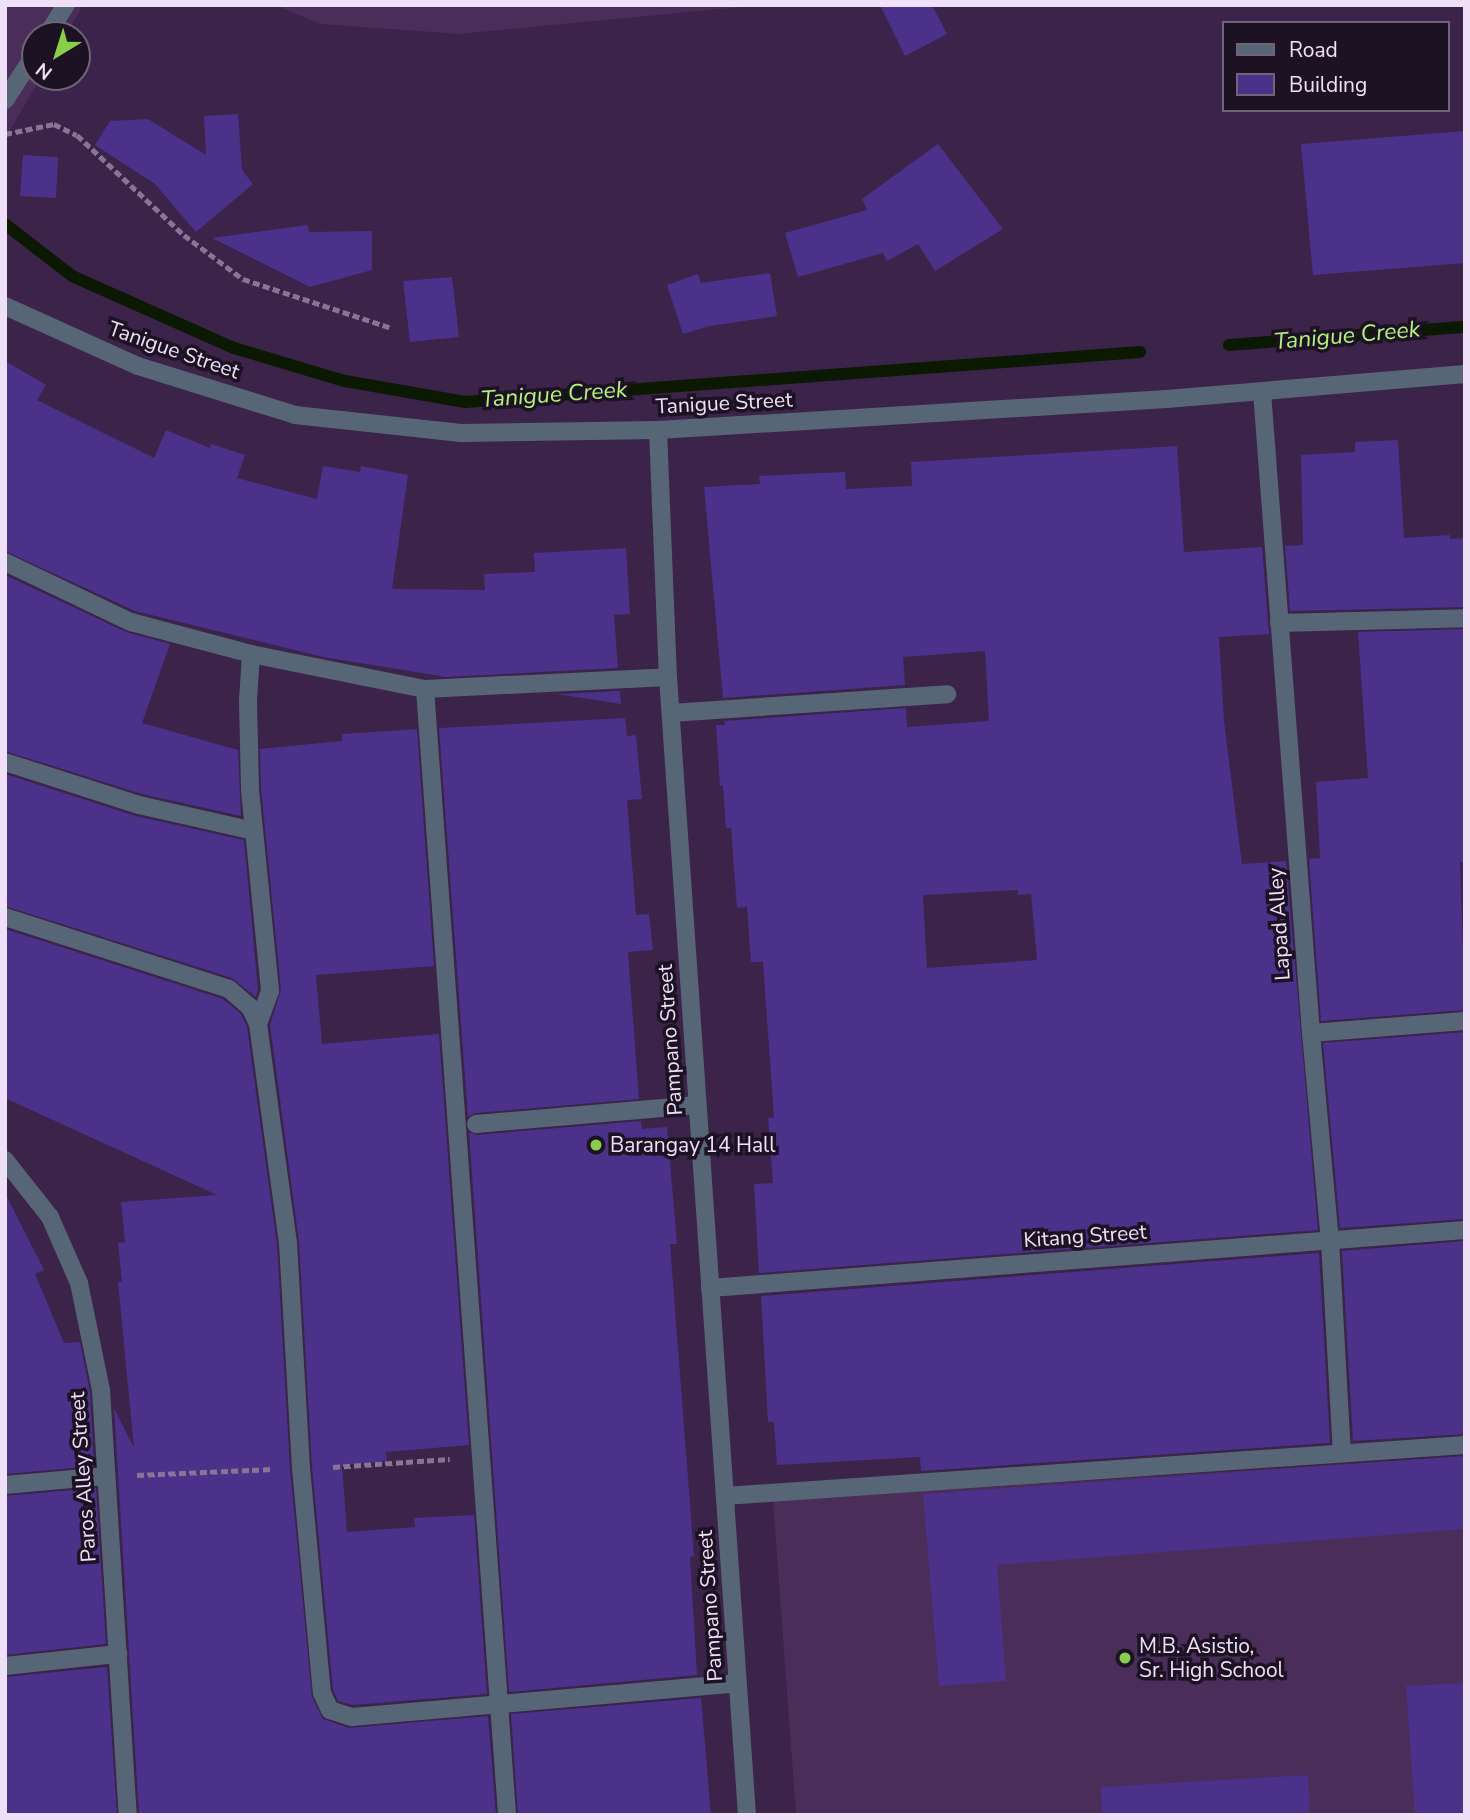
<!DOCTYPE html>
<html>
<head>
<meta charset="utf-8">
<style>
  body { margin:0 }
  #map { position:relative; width:1470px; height:1820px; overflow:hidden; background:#3b2349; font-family:"Nunito Sans",sans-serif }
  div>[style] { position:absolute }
  .built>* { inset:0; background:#4a2d59 }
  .stream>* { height:12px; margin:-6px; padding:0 6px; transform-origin:6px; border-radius:6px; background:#0a1900 }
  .building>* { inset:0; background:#4c318a }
  .path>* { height:4.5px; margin-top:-2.25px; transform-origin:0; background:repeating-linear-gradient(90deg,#887494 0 7px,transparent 0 10.5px) }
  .service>* { height:18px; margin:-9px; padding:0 9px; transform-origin:9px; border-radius:9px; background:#576677 }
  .pedestrian>* { height:18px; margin:-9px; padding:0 9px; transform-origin:9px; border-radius:9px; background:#576677 }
  .minor>* { height:18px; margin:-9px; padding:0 9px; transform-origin:9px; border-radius:9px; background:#576677 }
  .tertiary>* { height:18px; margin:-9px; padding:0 9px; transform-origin:9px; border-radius:9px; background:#576677 }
  .dots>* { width:19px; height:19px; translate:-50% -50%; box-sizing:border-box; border:4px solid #1d1223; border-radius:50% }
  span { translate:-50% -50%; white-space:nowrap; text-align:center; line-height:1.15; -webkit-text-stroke:7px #1d1223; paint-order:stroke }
  .street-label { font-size:21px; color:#efe0f8 }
  .poi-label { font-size:21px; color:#efe0f8 }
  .left { translate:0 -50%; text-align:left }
  .water-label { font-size:23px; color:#b1f478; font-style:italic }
  .frame { position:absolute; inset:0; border:7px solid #efe0f8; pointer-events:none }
  .legend { position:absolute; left:1222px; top:21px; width:228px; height:91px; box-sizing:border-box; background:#1d1223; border:2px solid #716478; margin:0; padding:9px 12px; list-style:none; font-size:21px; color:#efe0f8 }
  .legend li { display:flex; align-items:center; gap:14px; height:35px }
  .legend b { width:35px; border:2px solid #716478 }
  .north { position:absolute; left:21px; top:21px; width:70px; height:70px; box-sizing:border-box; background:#1d1223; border:2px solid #716478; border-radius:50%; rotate:218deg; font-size:19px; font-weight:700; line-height:28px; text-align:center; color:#efe0f8 }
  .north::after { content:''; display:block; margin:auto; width:24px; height:32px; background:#89ce48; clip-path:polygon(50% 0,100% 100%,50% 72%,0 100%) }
</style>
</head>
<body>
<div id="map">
  <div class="built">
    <div style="clip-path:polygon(5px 5px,83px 5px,66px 35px,35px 35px,35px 77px,41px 77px,5px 139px)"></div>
    <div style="clip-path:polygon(276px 5px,762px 5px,459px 34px,320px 24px)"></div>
    <div style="clip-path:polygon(1465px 1456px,1465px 1815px,796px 1815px,773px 1501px)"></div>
  </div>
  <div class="stream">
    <div style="left:5px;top:224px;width:85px;rotate:37.8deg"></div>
    <div style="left:72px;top:276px;width:177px;rotate:24deg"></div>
    <div style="left:234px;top:348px;width:116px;rotate:16.6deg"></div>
    <div style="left:345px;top:381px;width:122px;rotate:9.9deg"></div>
    <div style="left:465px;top:402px;width:677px;rotate:-4.24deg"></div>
    <div style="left:1229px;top:345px;width:237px;rotate:-4.4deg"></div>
  </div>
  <div class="building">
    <div style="clip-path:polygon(880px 5px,932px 5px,947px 34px,905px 56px)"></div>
    <div style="clip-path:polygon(238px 114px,242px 170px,253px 184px,196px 232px,155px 184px,95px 145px,110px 121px,148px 119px,206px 155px,204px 116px)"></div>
    <div style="clip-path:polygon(1465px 131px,1465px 263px,1313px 275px,1301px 144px)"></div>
    <div style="clip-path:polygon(938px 144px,1003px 229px,935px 271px,918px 244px,887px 261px,883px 253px,798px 277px,785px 233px,867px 210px,862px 199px)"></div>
    <div style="clip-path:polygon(23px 155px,58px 157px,56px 198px,20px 196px)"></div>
    <div style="clip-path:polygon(308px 225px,309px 232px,372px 231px,372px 270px,310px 287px,212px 238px)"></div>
    <div style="clip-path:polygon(770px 273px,777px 316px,710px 326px,683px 334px,667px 285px,698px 274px,701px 283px)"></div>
    <div style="clip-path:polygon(452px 277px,459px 337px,410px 342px,403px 281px)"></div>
    <div style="clip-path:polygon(5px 361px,46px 385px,37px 400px,154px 458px,166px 430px,210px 448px,211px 444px,245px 455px,237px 478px,317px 499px,323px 466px,360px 472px,361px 466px,408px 475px,392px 589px,485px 590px,484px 574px,535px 572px,534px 553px,626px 548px,630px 614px,614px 615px,618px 668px,447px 677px,323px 657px,135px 611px,5px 551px)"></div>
    <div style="clip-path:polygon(1398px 440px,1404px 538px,1450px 535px,1450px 539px,1465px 538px,1465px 607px,1290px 611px,1285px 546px,1303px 545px,1301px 455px,1355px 452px,1355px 442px)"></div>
    <div style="clip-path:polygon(evenodd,1177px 446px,1184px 552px,1262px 547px,1269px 634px,1219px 637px,1224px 721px,1242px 864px,1286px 861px,1318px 1230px,759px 1273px,754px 1184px,773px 1183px,768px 1118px,774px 1118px,763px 962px,751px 962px,747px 907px,737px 908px,731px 828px,726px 828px,723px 786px,720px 786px,716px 725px,725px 725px,724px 721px,906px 708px,907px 727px,989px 721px,985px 651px,903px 657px,905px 685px,723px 698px,704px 487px,760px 484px,759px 476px,845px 472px,846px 489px,912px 486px,911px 462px,1177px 446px,1018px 890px,1018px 895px,1031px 894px,1037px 960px,927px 968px,923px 895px,1018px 890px)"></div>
    <div style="clip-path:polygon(5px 575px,126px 632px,170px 644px,142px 723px,238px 750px,241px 816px,142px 794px,5px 751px)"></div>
    <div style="clip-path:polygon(1465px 629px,1465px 862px,1460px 862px,1465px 1010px,1321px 1021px,1309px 859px,1320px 858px,1316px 782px,1368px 778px,1358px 632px)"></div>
    <div style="clip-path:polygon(620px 691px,621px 704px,557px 694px)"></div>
    <div style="clip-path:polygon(625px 718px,627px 736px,636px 735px,642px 799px,627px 800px,636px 915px,649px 914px,653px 950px,628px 952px,639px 1099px,475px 1113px,468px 1117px,439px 728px)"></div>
    <div style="clip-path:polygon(417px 729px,434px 966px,316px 975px,322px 1044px,439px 1034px,469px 1445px,386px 1452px,387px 1461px,342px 1465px,347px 1532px,415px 1527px,414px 1518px,474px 1515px,487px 1694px,353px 1705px,338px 1701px,333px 1690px,312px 1467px,299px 1242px,270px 1025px,281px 990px,261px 789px,260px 749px,342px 741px,342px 734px)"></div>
    <div style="clip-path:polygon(5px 774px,136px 816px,244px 840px,258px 990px,256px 997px,232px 978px,5px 906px)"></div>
    <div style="clip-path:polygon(5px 929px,223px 999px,241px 1014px,247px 1027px,277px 1244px,290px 1469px,312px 1697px,323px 1719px,349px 1728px,488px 1716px,496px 1815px,139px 1815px,114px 1408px,134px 1448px,118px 1282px,122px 1282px,118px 1243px,125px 1242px,121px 1202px,217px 1195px,5px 1098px)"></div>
    <div style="clip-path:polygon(1465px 1032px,1465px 1219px,1340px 1228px,1323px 1043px)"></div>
    <div style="clip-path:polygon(641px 1121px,642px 1129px,667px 1127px,677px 1244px,670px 1244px,694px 1556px,690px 1557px,697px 1675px,509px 1692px,469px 1132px,477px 1135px)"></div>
    <div style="clip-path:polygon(5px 1193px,44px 1270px,35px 1274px,64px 1343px,80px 1342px,90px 1392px,94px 1466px,5px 1474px)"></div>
    <div style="clip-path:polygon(1465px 1241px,1465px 1434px,1353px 1441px,1342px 1251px)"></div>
    <div style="clip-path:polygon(1319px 1253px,1330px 1443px,921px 1471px,920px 1457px,777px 1465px,774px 1422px,768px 1422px,761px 1296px)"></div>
    <div style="clip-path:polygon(1465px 1456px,1465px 1529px,997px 1565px,1006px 1681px,939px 1686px,923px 1494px)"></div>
    <div style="clip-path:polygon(96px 1488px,106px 1644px,5px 1655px,5px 1496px)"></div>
    <div style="clip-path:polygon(107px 1667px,117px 1815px,5px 1815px,5px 1677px)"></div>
    <div style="clip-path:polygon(1465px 1683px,1465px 1815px,1415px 1815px,1406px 1686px)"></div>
    <div style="clip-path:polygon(701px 1698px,711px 1815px,518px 1815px,511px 1714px)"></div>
    <div style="clip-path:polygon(1308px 1775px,1310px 1815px,1102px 1815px,1101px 1787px)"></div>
  </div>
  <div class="path">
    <div style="left:5px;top:134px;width:50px;rotate:-11.5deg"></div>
    <div style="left:54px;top:124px;width:25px;rotate:26deg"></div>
    <div style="left:77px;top:135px;width:146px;rotate:43.1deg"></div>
    <div style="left:184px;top:235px;width:74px;rotate:36.7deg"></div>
    <div style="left:243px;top:279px;width:157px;rotate:18.2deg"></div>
    <div style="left:333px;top:1467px;width:117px;rotate:-3.9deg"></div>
    <div style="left:137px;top:1475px;width:135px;rotate:-2.5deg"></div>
  </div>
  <div class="service">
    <div style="left:476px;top:1124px;width:222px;rotate:-4.9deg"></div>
  </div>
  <div class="pedestrian">
    <div style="left:251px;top:654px;width:47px;rotate:93.7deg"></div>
    <div style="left:248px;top:701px;width:89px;rotate:88.7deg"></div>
    <div style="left:250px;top:790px;width:202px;rotate:84.3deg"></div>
    <div style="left:270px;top:991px;width:35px;rotate:110deg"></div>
    <div style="left:5px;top:762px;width:141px;rotate:17.8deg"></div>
    <div style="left:139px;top:805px;width:118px;rotate:12.7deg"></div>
    <div style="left:5px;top:917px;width:235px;rotate:17.8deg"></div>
    <div style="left:229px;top:989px;width:28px;rotate:41deg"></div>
    <div style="left:250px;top:1007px;width:19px;rotate:65deg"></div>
    <div style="left:258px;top:1024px;width:221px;rotate:82.2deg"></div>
    <div style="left:288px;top:1243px;width:225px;rotate:86.7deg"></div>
    <div style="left:301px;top:1468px;width:226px;rotate:84.7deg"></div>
    <div style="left:322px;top:1693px;width:19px;rotate:65deg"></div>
  </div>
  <div class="minor">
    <div style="left:47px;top:35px;width:36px;rotate:-58deg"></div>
    <div style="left:5px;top:100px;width:55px;rotate:-56.9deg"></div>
    <div style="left:1262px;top:392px;width:643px;rotate:85.63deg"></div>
    <div style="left:1311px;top:1033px;width:208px;rotate:84.8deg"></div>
    <div style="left:1330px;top:1240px;width:212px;rotate:86.8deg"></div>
    <div style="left:5px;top:562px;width:140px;rotate:25.5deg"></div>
    <div style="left:131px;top:622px;width:124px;rotate:14.9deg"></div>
    <div style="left:251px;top:654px;width:177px;rotate:11.4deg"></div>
    <div style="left:425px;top:689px;width:243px;rotate:-2.8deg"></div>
    <div style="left:1279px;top:623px;width:186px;rotate:-1.5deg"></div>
    <div style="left:425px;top:689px;width:1129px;rotate:85.83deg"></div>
    <div style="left:671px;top:713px;width:277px;rotate:-3.9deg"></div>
    <div style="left:1311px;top:1033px;width:154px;rotate:-4.5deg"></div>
    <div style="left:5px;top:1160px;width:73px;rotate:51.7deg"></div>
    <div style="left:50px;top:1217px;width:72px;rotate:66.3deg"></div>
    <div style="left:79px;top:1283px;width:109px;rotate:78.4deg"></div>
    <div style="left:101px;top:1390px;width:426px;rotate:86.4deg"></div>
    <div style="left:710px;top:1288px;width:757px;rotate:-4.39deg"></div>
    <div style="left:5px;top:1485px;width:100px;rotate:-5.1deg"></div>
    <div style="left:725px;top:1496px;width:742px;rotate:-3.94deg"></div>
    <div style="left:5px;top:1666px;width:114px;rotate:-6.1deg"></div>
    <div style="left:330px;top:1710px;width:23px;rotate:18deg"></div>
    <div style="left:352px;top:1717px;width:387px;rotate:-5deg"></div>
  </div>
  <div class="tertiary">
    <div style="left:5px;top:306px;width:146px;rotate:24.3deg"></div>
    <div style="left:138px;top:366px;width:164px;rotate:17.3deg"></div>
    <div style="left:295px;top:415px;width:167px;rotate:6.2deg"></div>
    <div style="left:461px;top:433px;width:197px;rotate:-0.9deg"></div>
    <div style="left:658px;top:430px;width:510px;rotate:-3.49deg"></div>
    <div style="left:1167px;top:399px;width:299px;rotate:-4.8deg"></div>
    <div style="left:658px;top:430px;width:247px;rotate:87.7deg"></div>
    <div style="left:668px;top:677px;width:1141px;rotate:86.03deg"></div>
  </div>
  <div class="dots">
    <div style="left:596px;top:1145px;background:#89ce48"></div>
    <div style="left:1125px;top:1658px;background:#89ce48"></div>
  </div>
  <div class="street-label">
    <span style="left:174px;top:350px;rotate:19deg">Tanigue Street</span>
    <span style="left:724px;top:403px;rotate:-3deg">Tanigue Street</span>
    <span style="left:1279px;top:924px;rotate:-94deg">Lapad Alley</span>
    <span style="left:670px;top:1040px;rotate:-94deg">Pampano Street</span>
    <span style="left:1085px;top:1236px;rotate:-4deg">Kitang Street</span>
    <span style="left:83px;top:1477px;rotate:-94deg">Paros Alley Street</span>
    <span style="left:710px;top:1606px;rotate:-94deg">Pampano Street</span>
  </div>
  <div class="poi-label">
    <span class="left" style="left:610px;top:1145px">Barangay 14 Hall</span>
    <span class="left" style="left:1139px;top:1658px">M.B. Asistio,<br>Sr. High School</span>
  </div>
  <div class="water-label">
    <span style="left:1347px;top:336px;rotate:-5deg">Tanigue Creek</span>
    <span style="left:554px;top:395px;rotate:-4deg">Tanigue Creek</span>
  </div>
  <div class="frame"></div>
  <ul class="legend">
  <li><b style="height:9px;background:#576677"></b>Road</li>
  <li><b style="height:19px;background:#4c318a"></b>Building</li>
  </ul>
  <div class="north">N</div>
</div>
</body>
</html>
